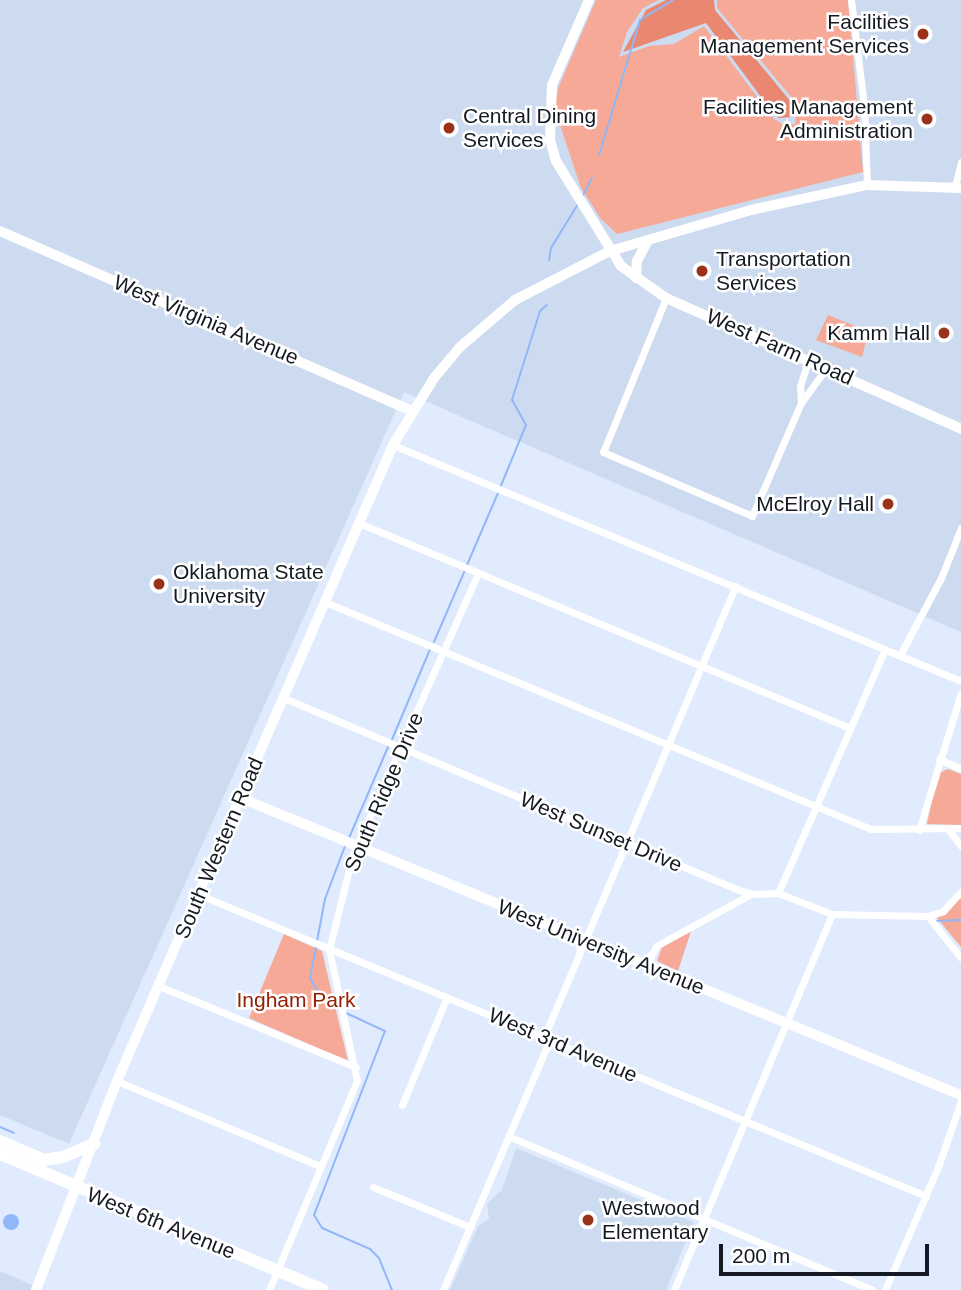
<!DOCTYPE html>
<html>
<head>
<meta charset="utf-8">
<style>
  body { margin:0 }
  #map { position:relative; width:961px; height:1290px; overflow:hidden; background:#e0ebfd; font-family:Arial,sans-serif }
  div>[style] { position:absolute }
  .built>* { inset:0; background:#cddbf0 }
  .green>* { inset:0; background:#f6a996 }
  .forest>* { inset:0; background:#ea8770 }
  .water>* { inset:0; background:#90b7f7 }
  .round { border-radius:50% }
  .stream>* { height:2px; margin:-1px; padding:0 1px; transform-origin:1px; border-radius:1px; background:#90b7f7 }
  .street>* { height:7px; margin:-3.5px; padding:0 3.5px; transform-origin:3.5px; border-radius:3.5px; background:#fff }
  .secondary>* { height:10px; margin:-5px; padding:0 5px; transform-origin:5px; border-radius:5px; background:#fff }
  .highway>* { height:12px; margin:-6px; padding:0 6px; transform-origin:6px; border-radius:6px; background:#fff }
  .dots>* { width:19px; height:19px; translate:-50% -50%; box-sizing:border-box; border:4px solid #fff; border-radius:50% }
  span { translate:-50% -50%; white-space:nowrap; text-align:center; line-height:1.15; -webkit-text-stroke:5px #fff; paint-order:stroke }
  .poi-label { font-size:21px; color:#151a22 }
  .right { translate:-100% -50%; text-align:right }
  .left { translate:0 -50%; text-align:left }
  .street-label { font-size:21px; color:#151a22 }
  .park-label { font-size:21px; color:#942001 }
  .scale { position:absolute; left:719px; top:1244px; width:210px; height:32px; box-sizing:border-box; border:4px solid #151a22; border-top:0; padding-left:9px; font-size:21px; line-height:24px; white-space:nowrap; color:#151a22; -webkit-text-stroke:5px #fff; paint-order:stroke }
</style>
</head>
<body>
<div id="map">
  <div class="built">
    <div style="clip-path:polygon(0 0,961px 0,961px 632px,404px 392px,69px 1144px,0 1115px)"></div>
    <div style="clip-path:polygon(516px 1148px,694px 1222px,666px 1290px,450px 1290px,478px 1226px,489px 1219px,487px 1203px,502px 1190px)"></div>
    <div style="clip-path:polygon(0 1271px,32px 1285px,31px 1290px,0 1290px)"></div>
  </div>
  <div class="green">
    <div style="clip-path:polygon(596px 0,659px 0,643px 8px,627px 32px,619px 57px,649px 46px,674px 44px,704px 26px,773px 118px,785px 126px,795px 124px,797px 104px,717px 8px,717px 0,848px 0,863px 172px,617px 234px,601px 219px,581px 188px,554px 107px,559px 86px)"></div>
    <div style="clip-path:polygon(828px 315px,860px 328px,857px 337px,866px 341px,862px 357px,816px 340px)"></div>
    <div style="clip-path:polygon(948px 769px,961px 774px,961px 825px,927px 824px,937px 774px)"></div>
    <div style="clip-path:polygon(961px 894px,961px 947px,937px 918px)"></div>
    <div style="clip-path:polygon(691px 931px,678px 971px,657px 961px,662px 947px)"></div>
    <div style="clip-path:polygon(284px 934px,322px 951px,348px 1061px,249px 1018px)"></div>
  </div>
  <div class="forest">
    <div style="clip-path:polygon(666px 0,714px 0,715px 10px,796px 108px,792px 117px,779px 118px,773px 113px,706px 23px,623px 52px,646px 10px)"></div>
  </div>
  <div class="water">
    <div class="round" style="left:3px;top:1214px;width:16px;height:16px"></div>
  </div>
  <div class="stream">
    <div style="left:599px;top:155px;width:141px;rotate:-73.1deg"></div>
    <div style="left:640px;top:20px;width:39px;rotate:-31deg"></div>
    <div style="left:583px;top:195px;width:19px;rotate:-62deg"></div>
    <div style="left:549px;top:260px;width:12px;rotate:-81deg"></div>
    <div style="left:551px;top:248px;width:52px;rotate:-58.5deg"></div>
    <div style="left:500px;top:488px;width:68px;rotate:-67.6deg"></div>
    <div style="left:526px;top:425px;width:29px;rotate:-119deg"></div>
    <div style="left:512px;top:400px;width:93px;rotate:-72.5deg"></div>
    <div style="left:540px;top:311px;width:9px;rotate:-41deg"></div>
    <div style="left:467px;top:565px;width:78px;rotate:-66.7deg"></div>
    <div style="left:434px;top:642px;width:78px;rotate:-66.7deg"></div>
    <div style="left:391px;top:742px;width:103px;rotate:-67.2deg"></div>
    <div style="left:349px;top:838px;width:99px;rotate:-66.8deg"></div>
    <div style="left:934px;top:921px;width:27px;rotate:-2deg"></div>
    <div style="left:317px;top:941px;width:43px;rotate:-79.2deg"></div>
    <div style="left:325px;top:899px;width:57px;rotate:-69.3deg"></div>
    <div style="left:316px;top:947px;width:33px;rotate:101deg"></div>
    <div style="left:310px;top:979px;width:29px;rotate:56deg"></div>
    <div style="left:326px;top:1003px;width:13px;rotate:27deg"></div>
    <div style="left:346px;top:1013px;width:43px;rotate:24.8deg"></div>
    <div style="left:385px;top:1031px;width:197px;rotate:111.1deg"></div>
    <div style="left:314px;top:1215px;width:15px;rotate:58deg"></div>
    <div style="left:322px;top:1228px;width:52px;rotate:23.6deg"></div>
    <div style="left:370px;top:1249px;width:13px;rotate:45deg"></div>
    <div style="left:379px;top:1258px;width:35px;rotate:68deg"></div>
    <div style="left:0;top:1127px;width:15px;rotate:23deg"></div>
  </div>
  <div class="street">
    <div style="left:851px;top:0;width:107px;rotate:83deg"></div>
    <div style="left:864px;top:106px;width:79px;rotate:87.8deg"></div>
    <div style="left:955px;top:186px;width:25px;rotate:-76deg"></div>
    <div style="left:666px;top:298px;width:166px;rotate:112.2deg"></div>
    <div style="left:603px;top:452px;width:162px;rotate:23.2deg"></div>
    <div style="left:752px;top:516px;width:123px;rotate:-66.6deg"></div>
    <div style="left:801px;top:403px;width:44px;rotate:-54.2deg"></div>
    <div style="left:801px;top:403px;width:17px;rotate:-93deg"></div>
    <div style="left:800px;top:386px;width:28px;rotate:-72deg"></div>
    <div style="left:393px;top:445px;width:615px;rotate:22.56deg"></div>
    <div style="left:359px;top:523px;width:532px;rotate:22.66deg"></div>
    <div style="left:325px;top:602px;width:591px;rotate:22.58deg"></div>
    <div style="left:871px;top:829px;width:90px;rotate:-0.6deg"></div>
    <div style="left:900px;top:655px;width:87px;rotate:-62deg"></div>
    <div style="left:941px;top:578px;width:54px;rotate:-68.2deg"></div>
    <div style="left:284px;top:698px;width:491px;rotate:22.9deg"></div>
    <div style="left:736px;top:889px;width:16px;rotate:18deg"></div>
    <div style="left:751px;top:894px;width:27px;rotate:-2deg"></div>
    <div style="left:778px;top:893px;width:58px;rotate:21.3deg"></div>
    <div style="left:832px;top:914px;width:96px;rotate:1.2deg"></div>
    <div style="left:928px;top:916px;width:53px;rotate:51.8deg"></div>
    <div style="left:939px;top:759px;width:24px;rotate:24deg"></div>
    <div style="left:947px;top:828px;width:23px;rotate:52deg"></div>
    <div style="left:919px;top:830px;width:143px;rotate:-73deg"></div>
    <div style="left:778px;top:893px;width:266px;rotate:-66.3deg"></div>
    <div style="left:200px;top:895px;width:786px;rotate:22.52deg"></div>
    <div style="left:928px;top:916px;width:16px;rotate:-18deg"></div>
    <div style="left:943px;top:911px;width:26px;rotate:-47deg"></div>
    <div style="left:646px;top:966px;width:22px;rotate:-63deg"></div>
    <div style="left:656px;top:946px;width:108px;rotate:-28.7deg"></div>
    <div style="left:159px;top:986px;width:213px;rotate:22.4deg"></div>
    <div style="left:544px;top:1037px;width:490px;rotate:-67deg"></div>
    <div style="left:117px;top:1081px;width:220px;rotate:22.7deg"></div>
    <div style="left:402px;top:1105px;width:117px;rotate:-67.4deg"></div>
    <div style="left:508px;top:1136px;width:396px;rotate:22.9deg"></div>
    <div style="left:373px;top:1187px;width:105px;rotate:22.4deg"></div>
    <div style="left:269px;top:1290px;width:227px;rotate:-67.2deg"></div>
    <div style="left:357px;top:1081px;width:135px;rotate:-102deg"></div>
    <div style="left:329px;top:949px;width:98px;rotate:-75.8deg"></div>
    <div style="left:353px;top:854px;width:305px;rotate:-66deg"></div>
    <div style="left:443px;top:1290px;width:273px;rotate:-66.9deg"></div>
    <div style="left:674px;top:1290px;width:408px;rotate:-67.2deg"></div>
    <div style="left:885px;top:1290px;width:134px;rotate:-66.7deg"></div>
    <div style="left:938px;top:1167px;width:70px;rotate:-70.8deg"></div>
  </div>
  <div class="secondary">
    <div style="left:589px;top:0;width:93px;rotate:113.5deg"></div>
    <div style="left:552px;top:85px;width:55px;rotate:92.1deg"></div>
    <div style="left:550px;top:140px;width:22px;rotate:74deg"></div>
    <div style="left:556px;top:161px;width:123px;rotate:58.2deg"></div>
    <div style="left:621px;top:266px;width:55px;rotate:35.4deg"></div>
    <div style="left:666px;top:298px;width:323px;rotate:23.9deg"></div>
    <div style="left:0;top:231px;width:450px;rotate:23.6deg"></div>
    <div style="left:636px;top:278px;width:17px;rotate:-87deg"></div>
    <div style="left:637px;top:261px;width:21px;rotate:-62deg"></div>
    <div style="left:241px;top:798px;width:779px;rotate:22.42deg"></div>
    <div style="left:36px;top:1290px;width:224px;rotate:-68.8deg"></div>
    <div style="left:117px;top:1081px;width:693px;rotate:-66.54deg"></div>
    <div style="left:393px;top:445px;width:79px;rotate:-58.5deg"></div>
    <div style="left:434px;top:378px;width:40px;rotate:-50deg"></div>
    <div style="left:460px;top:347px;width:72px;rotate:-40.5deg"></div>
    <div style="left:515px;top:300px;width:107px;rotate:-27.3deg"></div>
    <div style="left:610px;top:251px;width:147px;rotate:-16.2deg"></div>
    <div style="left:751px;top:210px;width:119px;rotate:-12.2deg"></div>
    <div style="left:867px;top:185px;width:94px;rotate:1.8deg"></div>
  </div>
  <div class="highway">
    <div style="left:0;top:1141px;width:48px;rotate:23.4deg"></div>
    <div style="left:44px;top:1160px;width:19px;rotate:-9deg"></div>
    <div style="left:63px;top:1157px;width:34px;rotate:-23deg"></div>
    <div style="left:0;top:1154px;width:350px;rotate:22.8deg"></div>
  </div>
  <div class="dots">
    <div style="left:923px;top:34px;background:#9a311a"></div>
    <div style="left:927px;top:119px;background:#9a311a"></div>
    <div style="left:449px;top:128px;background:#9a311a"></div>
    <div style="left:702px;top:271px;background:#9a311a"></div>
    <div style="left:944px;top:333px;background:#9a311a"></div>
    <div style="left:888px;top:504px;background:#9a311a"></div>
    <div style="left:159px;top:584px;background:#9a311a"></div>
    <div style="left:588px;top:1220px;background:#9a311a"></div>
  </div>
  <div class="poi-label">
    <span class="right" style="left:909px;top:34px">Facilities<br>Management Services</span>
    <span class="right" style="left:913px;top:119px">Facilities Management<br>Administration</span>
    <span class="left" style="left:463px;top:128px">Central Dining<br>Services</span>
    <span class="left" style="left:716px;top:271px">Transportation<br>Services</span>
    <span class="right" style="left:930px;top:333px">Kamm Hall</span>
    <span class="right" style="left:874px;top:504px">McElroy Hall</span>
    <span class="left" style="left:173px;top:584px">Oklahoma State<br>University</span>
    <span class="left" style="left:602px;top:1220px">Westwood<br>Elementary</span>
  </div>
  <div class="street-label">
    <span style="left:206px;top:320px;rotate:23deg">West Virginia Avenue</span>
    <span style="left:780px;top:347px;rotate:24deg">West Farm Road</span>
    <span style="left:384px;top:792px;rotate:-67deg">South Ridge Drive</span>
    <span style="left:601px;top:832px;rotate:23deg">West Sunset Drive</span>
    <span style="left:219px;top:848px;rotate:-67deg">South Western Road</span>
    <span style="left:601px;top:947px;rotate:22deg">West University Avenue</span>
    <span style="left:563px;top:1045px;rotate:23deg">West 3rd Avenue</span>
    <span style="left:161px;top:1223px;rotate:22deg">West 6th Avenue</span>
  </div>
  <div class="park-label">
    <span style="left:296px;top:1000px">Ingham Park</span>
  </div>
  <div class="scale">200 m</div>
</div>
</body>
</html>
